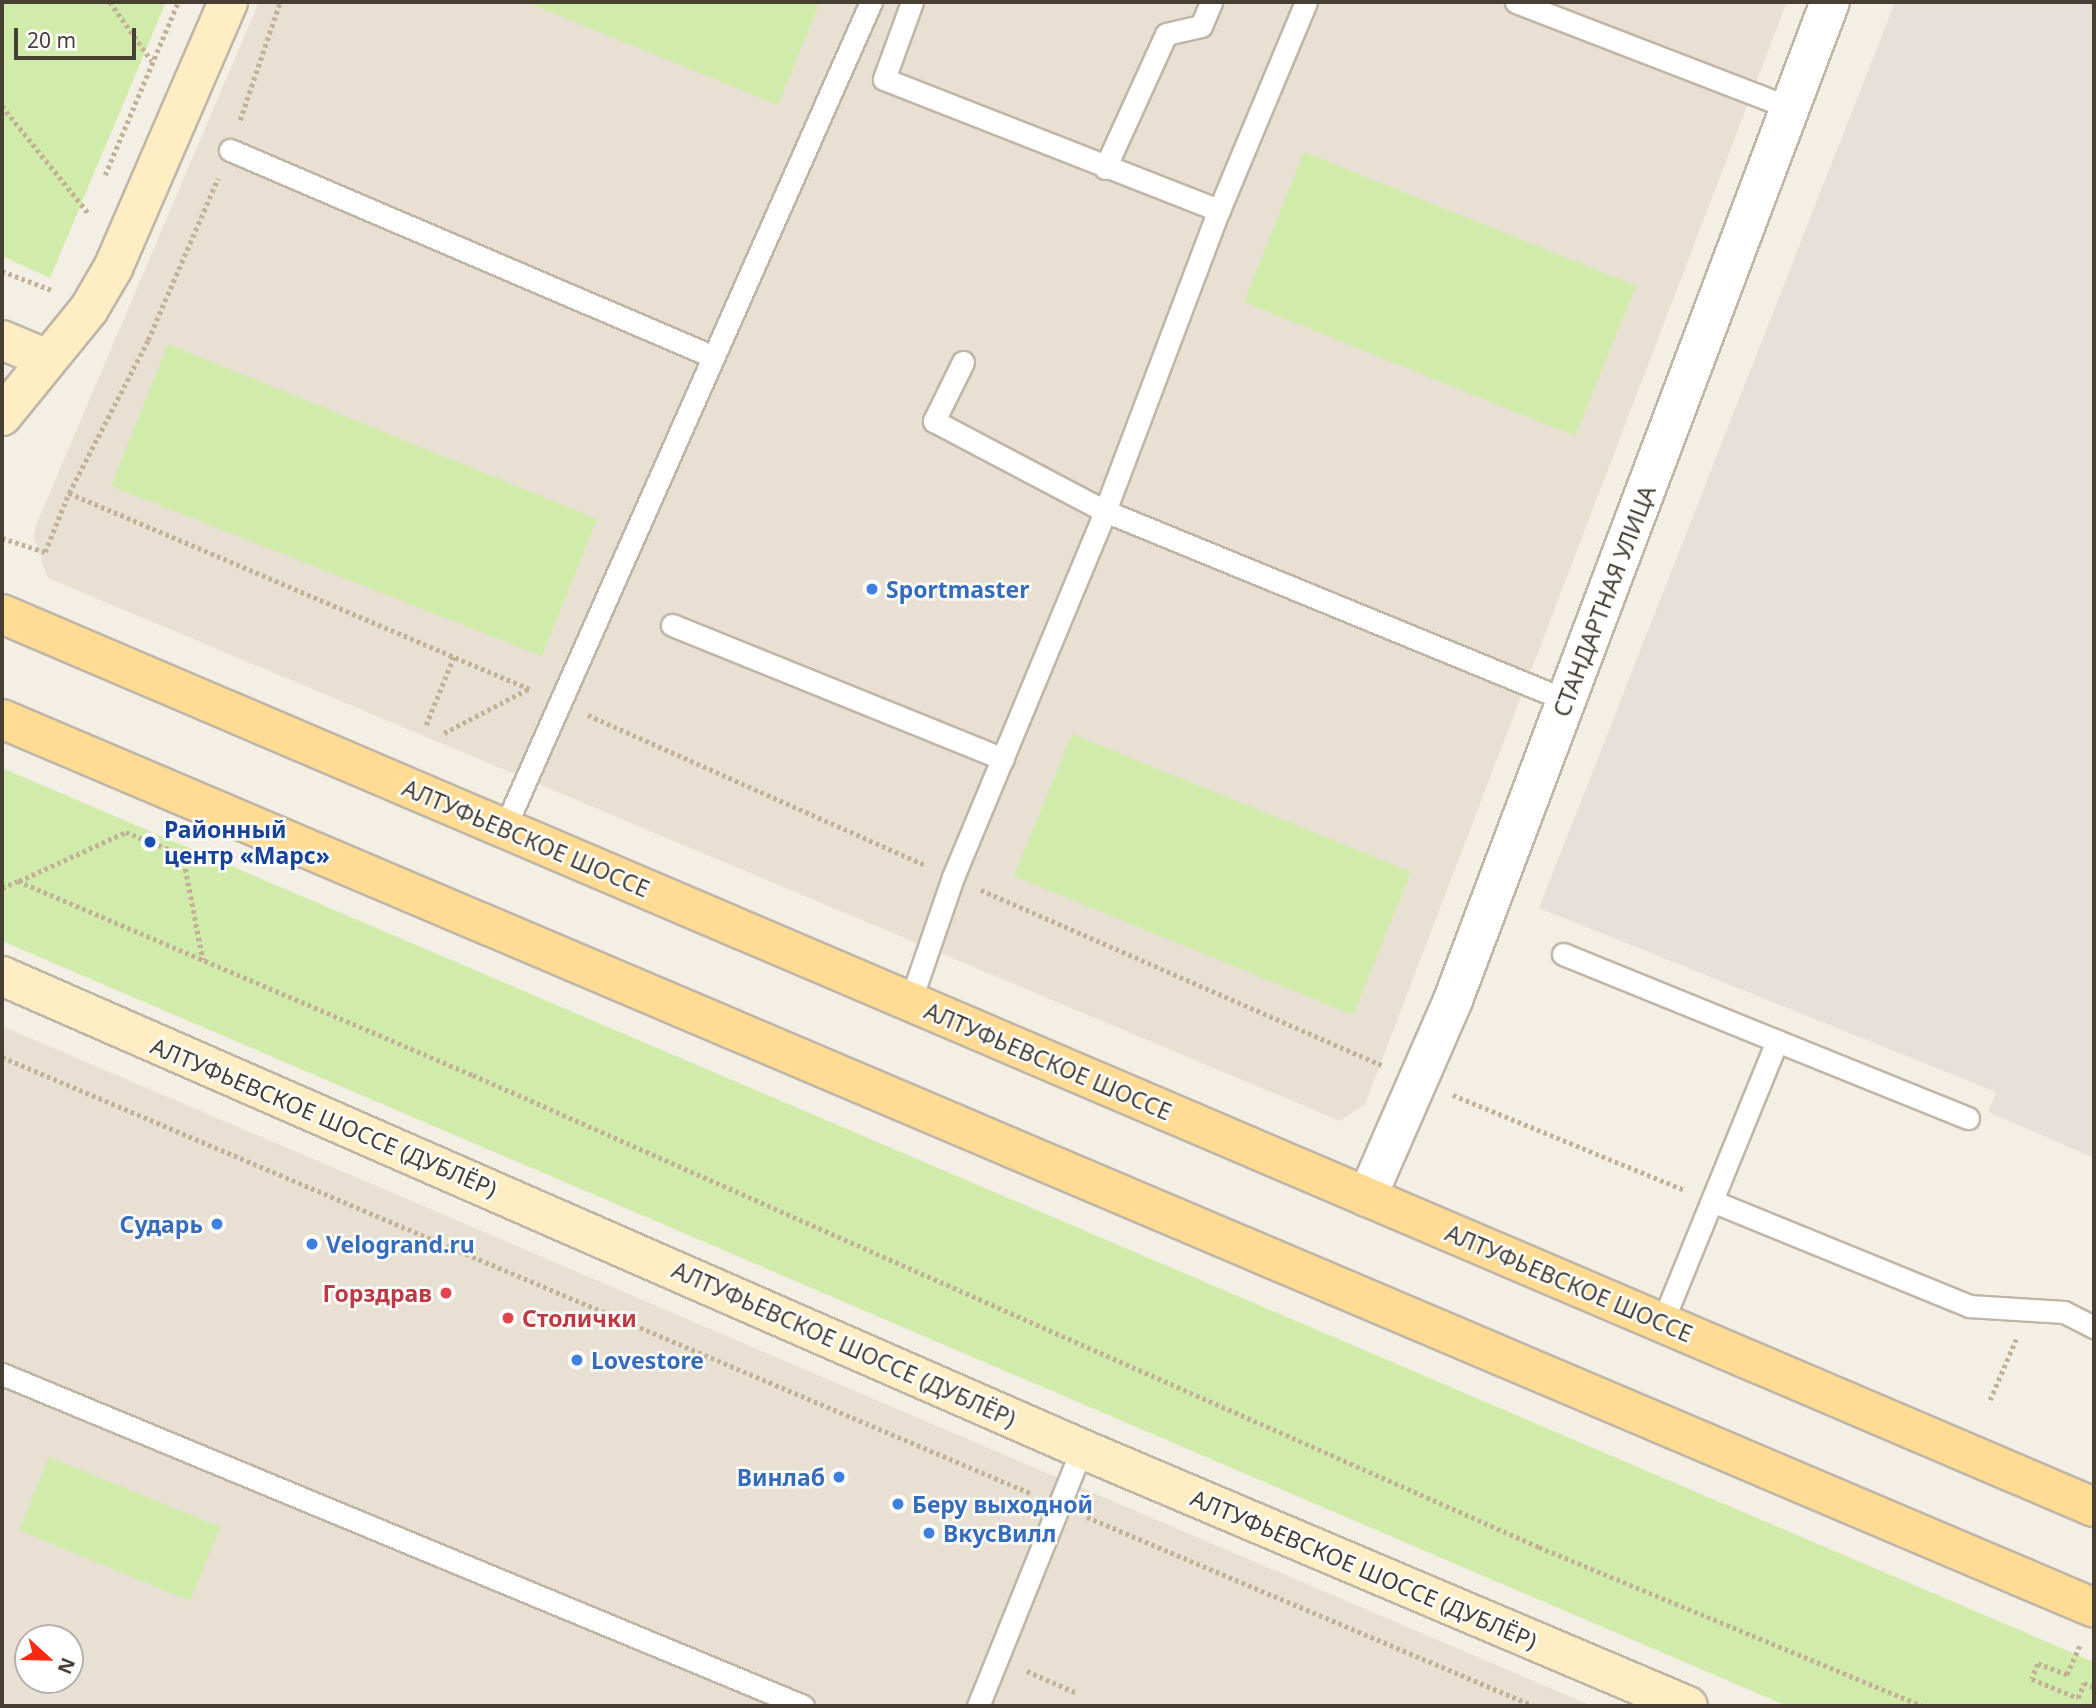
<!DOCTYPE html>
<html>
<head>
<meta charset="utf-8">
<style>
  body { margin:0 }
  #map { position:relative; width:2096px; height:1708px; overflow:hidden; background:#f4efe5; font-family:"Noto Sans",sans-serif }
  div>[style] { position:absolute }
  .residential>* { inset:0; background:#e8e0d3 }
  .industrial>* { inset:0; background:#e6e0da }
  .green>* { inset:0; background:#d1ebab }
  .path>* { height:4.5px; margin-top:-2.25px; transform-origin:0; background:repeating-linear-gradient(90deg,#c2b197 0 3.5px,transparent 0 7px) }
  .roads { filter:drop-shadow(2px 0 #c0b6a7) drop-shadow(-2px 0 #c0b6a7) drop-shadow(0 2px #c0b6a7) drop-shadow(0 -2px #c0b6a7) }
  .lane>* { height:21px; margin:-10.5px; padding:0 10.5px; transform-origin:10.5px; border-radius:10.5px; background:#fff }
  .street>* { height:38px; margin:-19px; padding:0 19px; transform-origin:19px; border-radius:19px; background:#fff }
  .secondary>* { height:38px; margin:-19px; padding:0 19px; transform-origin:19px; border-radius:19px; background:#ffeec4 }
  .primary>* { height:38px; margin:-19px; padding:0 19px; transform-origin:19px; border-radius:19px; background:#ffdb93 }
  .dots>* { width:19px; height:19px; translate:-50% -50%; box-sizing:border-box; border:4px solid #fff; border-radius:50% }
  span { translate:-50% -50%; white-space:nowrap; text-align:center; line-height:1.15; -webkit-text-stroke:5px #fff; paint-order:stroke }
  .shop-label { font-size:23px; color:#366cbe; font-weight:700 }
  .left { translate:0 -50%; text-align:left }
  .right { translate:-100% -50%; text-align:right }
  .street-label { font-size:23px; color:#473f34 }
  .transit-label { font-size:23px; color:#164399; font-weight:700 }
  .health-label { font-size:23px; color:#be3a42; font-weight:700 }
  .frame { position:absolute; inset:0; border:4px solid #473f34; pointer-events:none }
  .north { position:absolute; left:14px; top:1624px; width:70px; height:70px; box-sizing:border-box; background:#fff; border:2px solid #b5b2ae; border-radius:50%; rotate:112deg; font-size:19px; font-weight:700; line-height:28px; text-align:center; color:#473f34 }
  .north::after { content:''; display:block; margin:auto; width:24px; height:32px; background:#ff2a11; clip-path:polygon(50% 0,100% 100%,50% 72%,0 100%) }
  .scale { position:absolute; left:14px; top:28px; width:122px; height:32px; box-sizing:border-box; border:4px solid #473f34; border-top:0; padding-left:9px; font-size:21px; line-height:24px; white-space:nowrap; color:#473f34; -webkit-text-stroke:5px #fff; paint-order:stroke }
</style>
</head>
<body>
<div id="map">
  <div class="residential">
    <div style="clip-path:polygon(259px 2px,1787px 2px,1365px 1104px,1340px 1121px,48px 578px,34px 538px,36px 525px)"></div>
    <div style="clip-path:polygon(evenodd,2px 1026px,1592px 1706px,2px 1706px,2px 1026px,28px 1638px,70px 1638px,70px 1680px,28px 1680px,28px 1638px)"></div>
  </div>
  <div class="industrial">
    <div style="clip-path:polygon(1895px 2px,2094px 2px,2094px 1158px,1988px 1112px,1996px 1092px,1539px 908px)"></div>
  </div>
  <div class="green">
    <div style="clip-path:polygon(2px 2px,166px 2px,50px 278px,2px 256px)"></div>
    <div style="clip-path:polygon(526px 2px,820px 2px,778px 105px)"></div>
    <div style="clip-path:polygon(1304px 152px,1636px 286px,1575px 436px,1244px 302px)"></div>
    <div style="clip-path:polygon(168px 344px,597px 519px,542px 656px,111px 486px)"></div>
    <div style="clip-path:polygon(1072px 734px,1411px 872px,1353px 1015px,1014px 876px)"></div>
    <div style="clip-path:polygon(2px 768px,2094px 1662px,2094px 1706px,1787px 1706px,2px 941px)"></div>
    <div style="clip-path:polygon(49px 1457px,220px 1527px,190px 1601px,19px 1530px)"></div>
  </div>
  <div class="path">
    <div style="left:110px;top:2px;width:72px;rotate:54.6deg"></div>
    <div style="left:2px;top:106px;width:139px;rotate:51.1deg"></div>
    <div style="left:240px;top:120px;width:125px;rotate:-71.3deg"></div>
    <div style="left:105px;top:175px;width:188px;rotate:-67.1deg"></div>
    <div style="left:2px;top:271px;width:53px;rotate:20.8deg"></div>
    <div style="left:69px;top:493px;width:503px;rotate:23.05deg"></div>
    <div style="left:2px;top:538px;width:45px;rotate:18deg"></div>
    <div style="left:45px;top:552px;width:64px;rotate:-67.9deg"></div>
    <div style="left:69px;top:493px;width:172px;rotate:-62.7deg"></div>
    <div style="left:148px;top:340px;width:176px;rotate:-66.6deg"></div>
    <div style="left:588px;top:715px;width:369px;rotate:24deg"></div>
    <div style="left:426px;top:725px;width:74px;rotate:-67.9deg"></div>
    <div style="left:444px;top:733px;width:95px;rotate:-27.6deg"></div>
    <div style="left:19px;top:881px;width:118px;rotate:-24.6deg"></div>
    <div style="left:126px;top:832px;width:61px;rotate:22deg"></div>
    <div style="left:183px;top:855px;width:107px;rotate:79.2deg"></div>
    <div style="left:2px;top:888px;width:17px;rotate:-24deg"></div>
    <div style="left:18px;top:881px;width:495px;rotate:23.1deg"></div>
    <div style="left:473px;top:1075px;width:1166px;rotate:23.88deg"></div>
    <div style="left:1539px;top:1547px;width:415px;rotate:22.5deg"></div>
    <div style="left:981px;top:890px;width:437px;rotate:23.6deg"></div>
    <div style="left:2px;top:1057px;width:1117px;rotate:22.98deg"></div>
    <div style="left:1453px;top:1095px;width:251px;rotate:22.3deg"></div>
    <div style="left:1990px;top:1400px;width:66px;rotate:-66.9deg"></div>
    <div style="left:1087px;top:1517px;width:485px;rotate:22.9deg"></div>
    <div style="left:2080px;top:1646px;width:32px;rotate:114deg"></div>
    <div style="left:2067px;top:1675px;width:31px;rotate:-159deg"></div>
    <div style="left:2038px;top:1664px;width:16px;rotate:112deg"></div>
    <div style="left:2032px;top:1679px;width:50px;rotate:22.4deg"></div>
    <div style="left:2078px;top:1698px;width:16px;rotate:-68deg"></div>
    <div style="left:2084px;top:1683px;width:11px;rotate:22deg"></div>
    <div style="left:1027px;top:1671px;width:55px;rotate:23.7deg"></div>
  </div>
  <div class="roads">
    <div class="lane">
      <div style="left:912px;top:2px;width:82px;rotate:110deg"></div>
      <div style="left:884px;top:79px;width:360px;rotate:21.4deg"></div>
      <div style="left:1516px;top:2px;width:294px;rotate:21.1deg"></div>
      <div style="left:230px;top:150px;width:526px;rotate:23.16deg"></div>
      <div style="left:1105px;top:168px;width:147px;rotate:-65.5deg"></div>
      <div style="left:1166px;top:34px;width:36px;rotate:-13deg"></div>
      <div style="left:1201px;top:26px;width:26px;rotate:-67deg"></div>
      <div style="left:963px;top:362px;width:66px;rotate:116.2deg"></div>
      <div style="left:934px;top:421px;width:193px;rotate:27.8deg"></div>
      <div style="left:1105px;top:511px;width:498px;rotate:22.3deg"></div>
      <div style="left:672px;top:625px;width:357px;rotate:22deg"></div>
      <div style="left:504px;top:829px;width:905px;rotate:-66.07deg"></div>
      <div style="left:1563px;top:954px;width:231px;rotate:22.1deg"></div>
      <div style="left:1777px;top:1041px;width:305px;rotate:112.2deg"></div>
      <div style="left:910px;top:1002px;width:132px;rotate:-71deg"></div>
      <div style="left:953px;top:877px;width:396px;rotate:-67.4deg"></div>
      <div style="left:1105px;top:511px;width:322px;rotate:-69.3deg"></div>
      <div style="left:1219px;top:210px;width:225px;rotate:-67.3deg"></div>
      <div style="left:1777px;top:1041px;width:206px;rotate:22deg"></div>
      <div style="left:1712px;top:1201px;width:278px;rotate:22.2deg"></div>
      <div style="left:1969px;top:1306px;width:95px;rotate:3.6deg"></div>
      <div style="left:2064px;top:1312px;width:34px;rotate:27deg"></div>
      <div style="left:2px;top:1374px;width:867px;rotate:22.51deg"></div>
      <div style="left:978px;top:1706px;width:277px;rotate:-68deg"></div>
    </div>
    <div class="street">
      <div style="left:1367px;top:1197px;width:215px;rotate:-66.4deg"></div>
      <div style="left:1453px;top:1000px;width:1067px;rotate:-69.31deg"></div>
    </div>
    <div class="secondary">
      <div style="left:2px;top:340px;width:49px;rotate:22.9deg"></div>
      <div style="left:2px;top:416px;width:138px;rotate:-50.9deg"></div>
      <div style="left:89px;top:309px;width:48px;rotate:-59.7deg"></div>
      <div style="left:113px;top:268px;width:290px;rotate:-66.6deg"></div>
      <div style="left:2px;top:976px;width:1179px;rotate:23.65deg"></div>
      <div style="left:1082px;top:1449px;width:658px;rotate:22.98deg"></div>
    </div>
    <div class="primary">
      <div style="left:2px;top:614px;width:2275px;rotate:23.12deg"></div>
      <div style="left:2px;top:719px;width:2273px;rotate:23.02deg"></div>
    </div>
  </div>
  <div class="dots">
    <div style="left:872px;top:589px;background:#3f7fe0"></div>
    <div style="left:150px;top:842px;background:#1a4fb4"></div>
    <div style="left:217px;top:1224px;background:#3f7fe0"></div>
    <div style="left:312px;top:1244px;background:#3f7fe0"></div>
    <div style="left:446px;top:1293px;background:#e0444e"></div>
    <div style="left:508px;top:1318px;background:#e0444e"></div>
    <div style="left:577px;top:1360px;background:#3f7fe0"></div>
    <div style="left:839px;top:1477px;background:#3f7fe0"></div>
    <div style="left:898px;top:1504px;background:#3f7fe0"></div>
    <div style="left:929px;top:1533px;background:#3f7fe0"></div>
  </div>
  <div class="shop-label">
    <span class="left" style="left:886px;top:589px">Sportmaster</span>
    <span class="right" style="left:203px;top:1224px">Сударь</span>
    <span class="left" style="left:326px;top:1244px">Velogrand.ru</span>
    <span class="left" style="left:591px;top:1360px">Lovestore</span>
    <span class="right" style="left:825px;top:1477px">Винлаб</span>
    <span class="left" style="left:912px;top:1504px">Беру выходной</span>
    <span class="left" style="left:943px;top:1533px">ВкусВилл</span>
  </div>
  <div class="street-label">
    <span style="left:1604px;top:601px;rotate:-69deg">СТАНДАРТНАЯ УЛИЦА</span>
    <span style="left:526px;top:838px;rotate:23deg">АЛТУФЬЕВСКОЕ ШОССЕ</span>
    <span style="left:1048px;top:1061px;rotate:23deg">АЛТУФЬЕВСКОЕ ШОССЕ</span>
    <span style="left:324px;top:1117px;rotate:23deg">АЛТУФЬЕВСКОЕ ШОССЕ (ДУБЛЁР)</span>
    <span style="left:1569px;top:1283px;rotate:23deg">АЛТУФЬЕВСКОЕ ШОССЕ</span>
    <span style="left:844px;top:1344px;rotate:24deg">АЛТУФЬЕВСКОЕ ШОССЕ (ДУБЛЁР)</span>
    <span style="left:1364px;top:1569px;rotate:23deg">АЛТУФЬЕВСКОЕ ШОССЕ (ДУБЛЁР)</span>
  </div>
  <div class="transit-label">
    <span class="left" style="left:164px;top:842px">Районный<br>центр «Марс»</span>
  </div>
  <div class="health-label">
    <span class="right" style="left:432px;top:1293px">Горздрав</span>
    <span class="left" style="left:522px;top:1318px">Столички</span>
  </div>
  <div class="frame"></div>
  <div class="north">N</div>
  <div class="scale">20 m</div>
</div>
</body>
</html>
